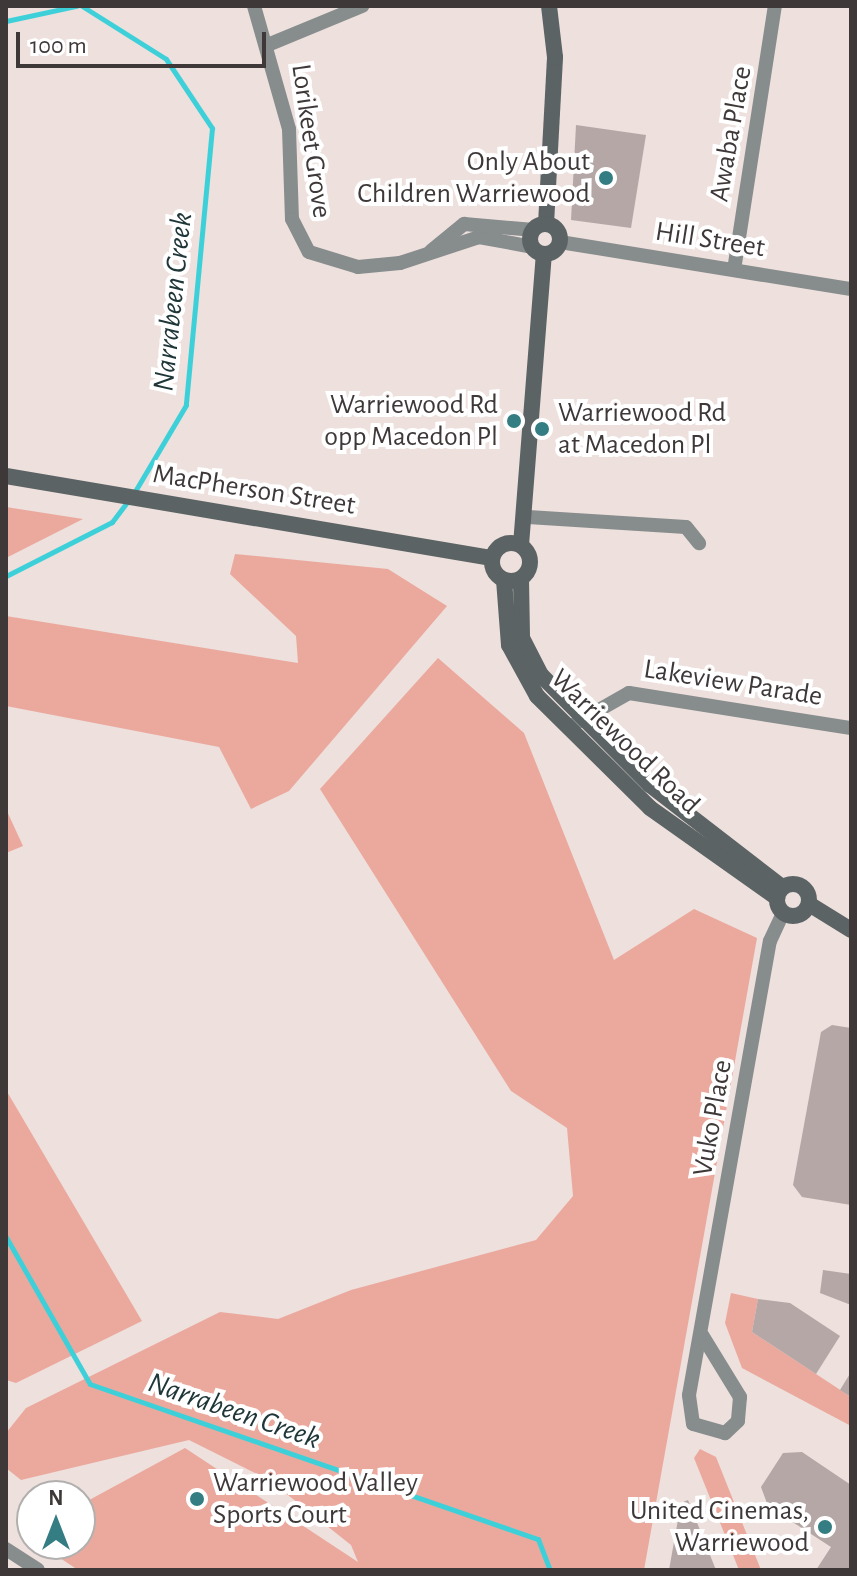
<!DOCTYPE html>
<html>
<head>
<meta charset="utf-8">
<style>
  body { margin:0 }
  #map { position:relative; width:857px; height:1576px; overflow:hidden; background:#ede0dd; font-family:"Alegreya Sans",sans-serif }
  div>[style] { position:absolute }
  .green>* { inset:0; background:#eba99e }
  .stream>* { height:5px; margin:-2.5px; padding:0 2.5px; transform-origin:2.5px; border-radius:2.5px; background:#3ed0d9 }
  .building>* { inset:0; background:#b4a7a5 }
  .street>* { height:14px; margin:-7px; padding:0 7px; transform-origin:7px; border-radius:7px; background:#878c8d }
  .secondary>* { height:16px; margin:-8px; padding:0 8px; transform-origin:8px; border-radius:8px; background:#5b6364 }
  .secondary>.ring { margin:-8px; padding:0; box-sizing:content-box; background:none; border:16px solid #5b6364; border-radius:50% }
  .dots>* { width:22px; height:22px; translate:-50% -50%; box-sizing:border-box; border:4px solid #fff; border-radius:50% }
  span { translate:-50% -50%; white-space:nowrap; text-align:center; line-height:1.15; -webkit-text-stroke:8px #fff; paint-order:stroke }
  .street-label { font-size:28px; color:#3e3938 }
  .poi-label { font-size:28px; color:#3e3938 }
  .right { translate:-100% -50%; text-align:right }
  .left { translate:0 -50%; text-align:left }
  .water-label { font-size:30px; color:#203739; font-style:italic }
  .frame { position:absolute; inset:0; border:8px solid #3e3938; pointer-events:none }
  .north { position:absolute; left:16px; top:1480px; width:80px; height:80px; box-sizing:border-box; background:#fff; border:2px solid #b2b0af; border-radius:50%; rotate:0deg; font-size:22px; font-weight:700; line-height:32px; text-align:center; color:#3e3938 }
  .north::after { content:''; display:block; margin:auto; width:28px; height:36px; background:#347d82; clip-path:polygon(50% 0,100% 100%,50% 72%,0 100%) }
  .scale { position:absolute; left:16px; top:32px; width:250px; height:36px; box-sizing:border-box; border:4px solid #3e3938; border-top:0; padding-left:10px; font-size:24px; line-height:28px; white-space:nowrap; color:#3e3938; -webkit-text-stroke:6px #fff; paint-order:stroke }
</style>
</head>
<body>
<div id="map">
  <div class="green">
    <div style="clip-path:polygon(6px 507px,83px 519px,6px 558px)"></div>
    <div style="clip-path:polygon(235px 554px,388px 569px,447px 606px,289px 791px,251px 809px,219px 747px,6px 706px,6px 616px,298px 663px,296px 636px,230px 574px)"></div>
    <div style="clip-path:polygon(438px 658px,524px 733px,614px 960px,694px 909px,757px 938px,644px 1570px,78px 1570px,39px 1544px,80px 1544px,80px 1505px,185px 1448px,358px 1562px,351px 1545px,269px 1480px,189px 1440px,21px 1480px,6px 1468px,6px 1433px,26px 1408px,220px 1312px,278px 1319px,351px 1290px,536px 1240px,573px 1196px,567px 1128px,511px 1091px,320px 789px)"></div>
    <div style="clip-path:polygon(6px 809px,23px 846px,6px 853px)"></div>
    <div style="clip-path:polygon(6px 1090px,142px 1321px,16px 1383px,6px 1380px)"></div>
    <div style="clip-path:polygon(731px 1293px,758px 1299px,752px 1332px,851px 1397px,851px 1426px,742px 1368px,725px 1323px)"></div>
    <div style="clip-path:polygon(700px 1449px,716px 1457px,761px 1570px,739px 1570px,694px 1458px)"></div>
  </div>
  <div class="stream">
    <div style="left:82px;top:6px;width:99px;rotate:32.2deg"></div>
    <div style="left:166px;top:59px;width:83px;rotate:56.3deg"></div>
    <div style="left:212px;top:128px;width:278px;rotate:95.4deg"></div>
    <div style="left:186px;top:405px;width:102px;rotate:120.6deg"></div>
    <div style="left:6px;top:21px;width:72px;rotate:-12.1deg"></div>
    <div style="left:6px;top:576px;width:119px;rotate:-27deg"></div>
    <div style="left:112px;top:522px;width:26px;rotate:-53deg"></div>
    <div style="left:6px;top:1237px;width:169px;rotate:60.3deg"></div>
    <div style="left:90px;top:1384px;width:474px;rotate:19.1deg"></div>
    <div style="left:538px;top:1539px;width:33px;rotate:69deg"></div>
  </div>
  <div class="building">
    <div style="clip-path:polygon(576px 125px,646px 135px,631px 228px,571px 220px)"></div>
    <div style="clip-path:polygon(832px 1025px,851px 1028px,851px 1205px,802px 1197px,793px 1185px,821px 1032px)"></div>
    <div style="clip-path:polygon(823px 1270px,851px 1274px,851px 1305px,820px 1293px)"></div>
    <div style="clip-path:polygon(758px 1299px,790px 1303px,840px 1336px,816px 1374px,752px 1332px)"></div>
    <div style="clip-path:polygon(851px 1372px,851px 1397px,840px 1390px)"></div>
    <div style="clip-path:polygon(802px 1452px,851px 1485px,851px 1570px,816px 1570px,831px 1547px,768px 1506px,761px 1487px,783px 1453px)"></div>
    <div style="clip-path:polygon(688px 1500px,716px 1570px,669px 1570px,681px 1503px)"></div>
  </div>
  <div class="street">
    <div style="left:254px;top:6px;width:128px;rotate:74.1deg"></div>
    <div style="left:289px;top:129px;width:90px;rotate:88.1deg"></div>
    <div style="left:292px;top:219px;width:37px;rotate:63deg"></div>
    <div style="left:309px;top:252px;width:51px;rotate:17deg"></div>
    <div style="left:358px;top:267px;width:42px;rotate:-5.4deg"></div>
    <div style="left:400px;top:263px;width:83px;rotate:-18.2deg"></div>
    <div style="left:479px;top:237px;width:55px;rotate:10.5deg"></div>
    <div style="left:270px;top:44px;width:100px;rotate:-22.4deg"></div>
    <div style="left:560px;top:242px;width:295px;rotate:9.2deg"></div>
    <div style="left:431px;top:251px;width:43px;rotate:-39.3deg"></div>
    <div style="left:464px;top:224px;width:70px;rotate:4.9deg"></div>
    <div style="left:734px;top:270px;width:267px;rotate:-81.2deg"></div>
    <div style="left:528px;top:517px;width:158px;rotate:3.6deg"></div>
    <div style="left:686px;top:527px;width:21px;rotate:51deg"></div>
    <div style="left:576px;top:723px;width:61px;rotate:-29.5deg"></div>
    <div style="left:629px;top:693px;width:225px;rotate:9deg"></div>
    <div style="left:702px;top:1335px;width:73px;rotate:58.5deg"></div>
    <div style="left:740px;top:1397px;width:24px;rotate:95deg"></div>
    <div style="left:738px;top:1421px;width:18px;rotate:137deg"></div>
    <div style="left:725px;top:1433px;width:33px;rotate:-164deg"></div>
    <div style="left:693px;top:1424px;width:29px;rotate:-98deg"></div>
    <div style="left:689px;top:1395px;width:461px;rotate:-79.9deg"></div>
    <div style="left:770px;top:941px;width:31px;rotate:-65deg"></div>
    <div style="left:6px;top:1549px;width:38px;rotate:33deg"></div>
  </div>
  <div class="secondary">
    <div style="left:546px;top:224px;width:167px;rotate:-86.9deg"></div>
    <div style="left:555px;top:57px;width:51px;rotate:-96.7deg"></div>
    <div class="ring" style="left:530px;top:224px;width:14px;height:14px"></div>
    <div style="left:6px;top:476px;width:493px;rotate:9.6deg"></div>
    <div class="ring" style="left:492px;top:543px;width:22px;height:22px"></div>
    <div style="left:521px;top:545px;width:292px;rotate:-85.5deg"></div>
    <div style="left:521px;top:579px;width:59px;rotate:89deg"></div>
    <div style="left:522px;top:638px;width:42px;rotate:62.8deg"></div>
    <div style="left:541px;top:675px;width:155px;rotate:45.3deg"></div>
    <div style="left:650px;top:785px;width:167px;rotate:37.7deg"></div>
    <div style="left:504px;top:580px;width:65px;rotate:85.6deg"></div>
    <div style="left:509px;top:645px;width:58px;rotate:61.2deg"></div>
    <div style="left:537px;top:696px;width:159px;rotate:44.7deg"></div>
    <div style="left:650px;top:808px;width:156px;rotate:35.3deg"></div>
    <div class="ring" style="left:777px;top:884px;width:16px;height:16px"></div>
    <div style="left:809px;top:904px;width:49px;rotate:31.8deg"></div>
  </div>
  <div class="dots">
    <div style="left:606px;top:178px;background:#347d82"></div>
    <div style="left:514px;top:421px;background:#347d82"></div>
    <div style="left:542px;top:429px;background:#347d82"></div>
    <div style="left:197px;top:1499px;background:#347d82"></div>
    <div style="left:825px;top:1527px;background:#347d82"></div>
  </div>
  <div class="street-label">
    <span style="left:731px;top:134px;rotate:-80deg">Awaba Place</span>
    <span style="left:311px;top:141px;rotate:82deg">Lorikeet Grove</span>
    <span style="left:710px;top:240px;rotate:9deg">Hill Street</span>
    <span style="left:254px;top:490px;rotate:9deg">MacPherson Street</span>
    <span style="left:733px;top:683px;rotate:9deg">Lakeview Parade</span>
    <span style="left:625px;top:742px;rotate:44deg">Warriewood Road</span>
    <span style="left:713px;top:1118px;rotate:-80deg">Vuko Place</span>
  </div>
  <div class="poi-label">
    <span class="right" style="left:590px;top:178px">Only About<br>Children Warriewood</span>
    <span class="right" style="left:498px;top:421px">Warriewood Rd<br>opp Macedon Pl</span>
    <span class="left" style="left:558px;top:429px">Warriewood Rd<br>at Macedon Pl</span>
    <span class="left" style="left:213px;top:1499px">Warriewood Valley<br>Sports Court</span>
    <span class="right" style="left:809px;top:1527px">United Cinemas,<br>Warriewood</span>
  </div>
  <div class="water-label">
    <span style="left:173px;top:302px;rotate:-84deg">Narrabeen Creek</span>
    <span style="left:234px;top:1411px;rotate:19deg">Narrabeen Creek</span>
  </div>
  <div class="frame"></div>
  <div class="north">N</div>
  <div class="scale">100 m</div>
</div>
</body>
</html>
